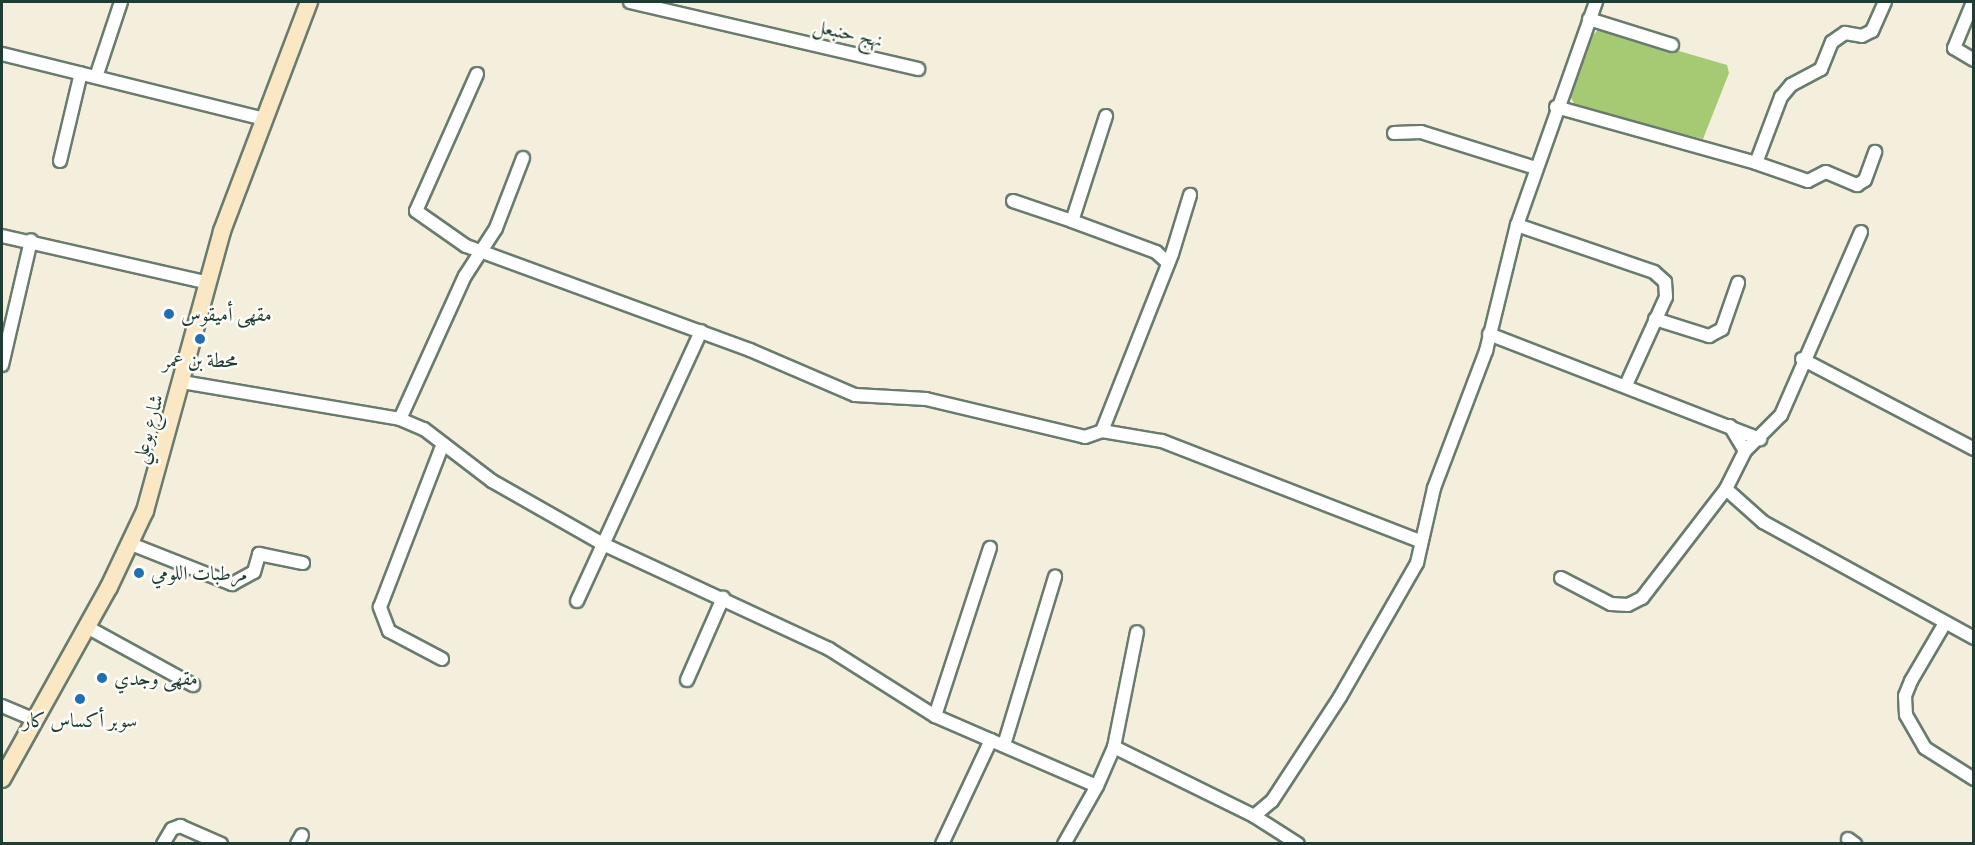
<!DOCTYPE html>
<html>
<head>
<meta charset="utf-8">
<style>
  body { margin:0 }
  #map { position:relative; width:1975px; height:845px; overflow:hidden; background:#f3efdc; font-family:"IM FELL Double Pica",Amiri,serif }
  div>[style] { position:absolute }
  .green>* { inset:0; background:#a6c973 }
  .roads { filter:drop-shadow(2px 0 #697b6f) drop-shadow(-2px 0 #697b6f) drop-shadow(0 2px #697b6f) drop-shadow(0 -2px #697b6f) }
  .street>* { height:12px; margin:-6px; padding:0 6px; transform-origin:6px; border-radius:6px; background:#fff }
  .secondary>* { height:16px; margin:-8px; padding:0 8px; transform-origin:8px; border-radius:8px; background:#fae7c3 }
  .dots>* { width:16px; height:16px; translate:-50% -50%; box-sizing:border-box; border:3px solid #fdfcf7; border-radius:50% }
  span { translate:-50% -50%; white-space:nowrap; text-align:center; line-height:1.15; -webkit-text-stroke:5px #fdfcf7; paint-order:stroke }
  .street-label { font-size:20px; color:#1f3d34 }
  .poi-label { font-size:20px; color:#1f3d34 }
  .left { translate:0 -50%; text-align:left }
  .frame { position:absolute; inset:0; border:3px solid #1f3d34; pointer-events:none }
</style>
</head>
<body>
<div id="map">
  <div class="green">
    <div style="clip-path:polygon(1600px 28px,1727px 65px,1729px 73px,1703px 139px,1576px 107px,1570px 96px,1593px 35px)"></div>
  </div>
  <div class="roads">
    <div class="street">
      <div style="left:630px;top:2px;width:296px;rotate:13.1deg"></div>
      <div style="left:1973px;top:2px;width:50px;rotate:112.4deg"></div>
      <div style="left:1954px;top:48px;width:23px;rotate:31deg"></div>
      <div style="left:1589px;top:19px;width:87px;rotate:17.4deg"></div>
      <div style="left:2px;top:54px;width:270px;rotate:13.9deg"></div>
      <div style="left:477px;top:74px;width:150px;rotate:114deg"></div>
      <div style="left:416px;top:211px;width:61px;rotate:35deg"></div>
      <div style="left:466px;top:246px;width:302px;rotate:20.1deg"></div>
      <div style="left:750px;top:350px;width:114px;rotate:23.2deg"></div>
      <div style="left:855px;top:395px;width:71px;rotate:3.2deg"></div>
      <div style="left:926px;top:399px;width:163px;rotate:13.4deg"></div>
      <div style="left:1085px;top:437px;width:18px;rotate:-19deg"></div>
      <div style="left:1102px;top:431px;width:61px;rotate:9.5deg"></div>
      <div style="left:1162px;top:441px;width:277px;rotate:21.2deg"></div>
      <div style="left:96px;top:77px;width:79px;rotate:-71.6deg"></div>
      <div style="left:1556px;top:107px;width:208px;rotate:15.6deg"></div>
      <div style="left:1756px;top:163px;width:71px;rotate:-69.3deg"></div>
      <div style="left:1781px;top:97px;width:16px;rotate:-50deg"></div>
      <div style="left:1791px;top:85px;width:34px;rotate:-28deg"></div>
      <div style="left:1821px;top:69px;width:29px;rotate:-68deg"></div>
      <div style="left:1832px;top:42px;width:16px;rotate:-35deg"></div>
      <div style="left:1845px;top:33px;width:17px;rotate:10deg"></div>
      <div style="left:1862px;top:36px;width:11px;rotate:-27deg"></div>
      <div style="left:1872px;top:31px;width:32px;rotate:-66deg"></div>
      <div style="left:1106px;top:116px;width:110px;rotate:107.9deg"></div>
      <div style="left:1072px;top:221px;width:90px;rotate:20.3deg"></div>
      <div style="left:1156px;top:252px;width:15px;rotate:42deg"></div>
      <div style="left:1394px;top:133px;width:27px;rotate:-2deg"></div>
      <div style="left:1421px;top:132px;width:121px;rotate:17.4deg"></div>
      <div style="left:60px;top:161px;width:90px;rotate:-76.6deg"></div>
      <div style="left:1756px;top:163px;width:55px;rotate:19.1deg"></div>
      <div style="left:1808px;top:181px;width:20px;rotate:-27deg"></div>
      <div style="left:1826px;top:172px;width:34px;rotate:23deg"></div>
      <div style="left:1857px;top:185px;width:9px;rotate:-32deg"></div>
      <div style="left:1865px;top:180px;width:30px;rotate:-70deg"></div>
      <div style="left:1013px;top:201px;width:62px;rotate:18.7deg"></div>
      <div style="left:1517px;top:225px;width:145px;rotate:18.9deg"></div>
      <div style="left:1654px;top:272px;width:15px;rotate:42deg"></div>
      <div style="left:1665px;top:282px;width:15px;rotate:86deg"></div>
      <div style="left:1666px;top:297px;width:97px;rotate:114.4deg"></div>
      <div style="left:1861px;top:232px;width:200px;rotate:113.6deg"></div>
      <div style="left:1781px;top:415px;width:51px;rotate:135deg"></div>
      <div style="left:1745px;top:451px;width:42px;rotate:116.6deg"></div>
      <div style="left:1726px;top:489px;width:50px;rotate:41.7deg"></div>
      <div style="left:1763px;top:522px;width:241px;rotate:28.8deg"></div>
      <div style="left:2px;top:236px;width:208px;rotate:12.8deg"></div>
      <div style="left:1655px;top:319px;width:57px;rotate:17.5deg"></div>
      <div style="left:1709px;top:336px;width:15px;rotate:-28deg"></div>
      <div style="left:1722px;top:329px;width:49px;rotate:-70.8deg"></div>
      <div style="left:1489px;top:334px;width:291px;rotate:21.2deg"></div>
      <div style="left:1802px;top:359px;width:194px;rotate:27.6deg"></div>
      <div style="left:2px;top:365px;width:128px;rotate:-76.9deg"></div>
      <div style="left:182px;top:382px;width:221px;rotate:9.6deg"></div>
      <div style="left:400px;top:419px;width:26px;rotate:23deg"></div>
      <div style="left:424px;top:429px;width:86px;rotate:37.4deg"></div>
      <div style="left:492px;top:481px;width:128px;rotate:29.6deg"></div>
      <div style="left:603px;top:544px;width:249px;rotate:24.9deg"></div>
      <div style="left:829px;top:649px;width:125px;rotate:32.3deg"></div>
      <div style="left:935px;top:716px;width:176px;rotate:23.4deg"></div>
      <div style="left:1097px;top:786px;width:67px;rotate:119.6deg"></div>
      <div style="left:400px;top:419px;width:157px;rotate:-65.6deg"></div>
      <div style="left:465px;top:276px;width:57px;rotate:-57.1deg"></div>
      <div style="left:496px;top:228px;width:75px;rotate:-68.9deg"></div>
      <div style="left:1730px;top:426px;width:29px;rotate:59deg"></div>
      <div style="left:1102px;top:431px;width:190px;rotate:-68.4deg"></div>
      <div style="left:1172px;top:254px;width:62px;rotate:-73deg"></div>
      <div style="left:131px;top:544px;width:109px;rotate:21.6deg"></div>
      <div style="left:232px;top:584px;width:25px;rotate:-29deg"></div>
      <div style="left:254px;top:572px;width:19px;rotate:-74deg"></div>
      <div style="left:259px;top:554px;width:45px;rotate:11.6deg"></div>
      <div style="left:1561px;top:578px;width:56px;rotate:27.5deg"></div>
      <div style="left:1611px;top:604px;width:17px;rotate:3deg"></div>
      <div style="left:1628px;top:605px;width:16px;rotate:-27deg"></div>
      <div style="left:1642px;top:598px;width:138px;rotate:-52.4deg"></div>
      <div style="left:577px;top:601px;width:297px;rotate:-65.3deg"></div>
      <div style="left:1945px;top:623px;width:67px;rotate:120.4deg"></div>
      <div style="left:1911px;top:681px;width:16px;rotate:112deg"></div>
      <div style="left:1905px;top:696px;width:19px;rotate:87deg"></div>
      <div style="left:1906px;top:715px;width:38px;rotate:60deg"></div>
      <div style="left:1925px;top:748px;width:58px;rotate:32.3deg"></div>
      <div style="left:87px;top:627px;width:121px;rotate:28.7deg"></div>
      <div style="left:442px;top:659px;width:60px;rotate:-152.2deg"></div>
      <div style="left:389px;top:631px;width:26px;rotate:-111deg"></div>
      <div style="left:380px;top:607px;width:175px;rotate:-68.9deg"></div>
      <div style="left:687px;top:680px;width:90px;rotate:-66.3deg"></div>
      <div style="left:2px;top:706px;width:36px;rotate:23deg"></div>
      <div style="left:935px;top:716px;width:177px;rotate:-71.9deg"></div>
      <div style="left:1004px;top:745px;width:176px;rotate:-73.1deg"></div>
      <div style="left:1114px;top:747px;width:156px;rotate:26.2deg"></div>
      <div style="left:1254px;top:816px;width:23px;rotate:-40deg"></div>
      <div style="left:1272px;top:801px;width:124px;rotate:-56.8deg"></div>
      <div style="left:1340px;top:697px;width:155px;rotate:-60.1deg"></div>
      <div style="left:1417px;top:563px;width:77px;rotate:-77.2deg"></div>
      <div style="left:1434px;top:488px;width:147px;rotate:-69.2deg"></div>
      <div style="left:1486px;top:351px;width:130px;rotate:-76.2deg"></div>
      <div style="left:1517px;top:225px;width:237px;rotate:-70.5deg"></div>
      <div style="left:1097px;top:786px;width:43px;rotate:-66.4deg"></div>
      <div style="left:1114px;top:747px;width:117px;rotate:-78.7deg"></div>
      <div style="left:1254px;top:816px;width:52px;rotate:32.5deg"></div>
      <div style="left:1848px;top:839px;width:9px;rotate:36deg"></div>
      <div style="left:163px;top:844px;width:17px;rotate:-59deg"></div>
      <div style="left:172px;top:829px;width:9px;rotate:-21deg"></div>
      <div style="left:180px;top:826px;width:45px;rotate:23.7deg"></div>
      <div style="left:297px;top:844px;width:10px;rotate:-61deg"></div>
      <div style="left:942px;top:844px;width:115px;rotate:-64.8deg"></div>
    </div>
    <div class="secondary">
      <div style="left:2px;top:779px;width:220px;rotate:-60.9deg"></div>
      <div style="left:109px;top:587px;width:84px;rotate:-64.7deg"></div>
      <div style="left:145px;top:511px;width:290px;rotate:-74.6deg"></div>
      <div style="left:222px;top:231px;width:245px;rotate:-69.2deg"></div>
    </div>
  </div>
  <div class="dots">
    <div style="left:169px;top:314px;background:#1f6fb2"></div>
    <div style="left:200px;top:339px;background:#1f6fb2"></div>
    <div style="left:139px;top:573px;background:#1f6fb2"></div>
    <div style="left:102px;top:678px;background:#1f6fb2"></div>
    <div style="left:80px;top:699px;background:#1f6fb2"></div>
  </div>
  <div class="street-label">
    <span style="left:848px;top:33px;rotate:13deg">نهج حنبعل</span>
    <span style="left:148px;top:429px;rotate:-75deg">شارع بوعلي</span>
  </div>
  <div class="poi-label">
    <span class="left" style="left:181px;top:314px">مقهى أميقوس</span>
    <span style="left:200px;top:360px">محطة بن عمر</span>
    <span class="left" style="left:151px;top:573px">مرطبات اللومي</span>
    <span class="left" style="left:114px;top:678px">مقهى وجدي</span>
    <span style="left:80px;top:720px">سوبر أكساس كار</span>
  </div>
  <div class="frame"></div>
</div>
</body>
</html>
